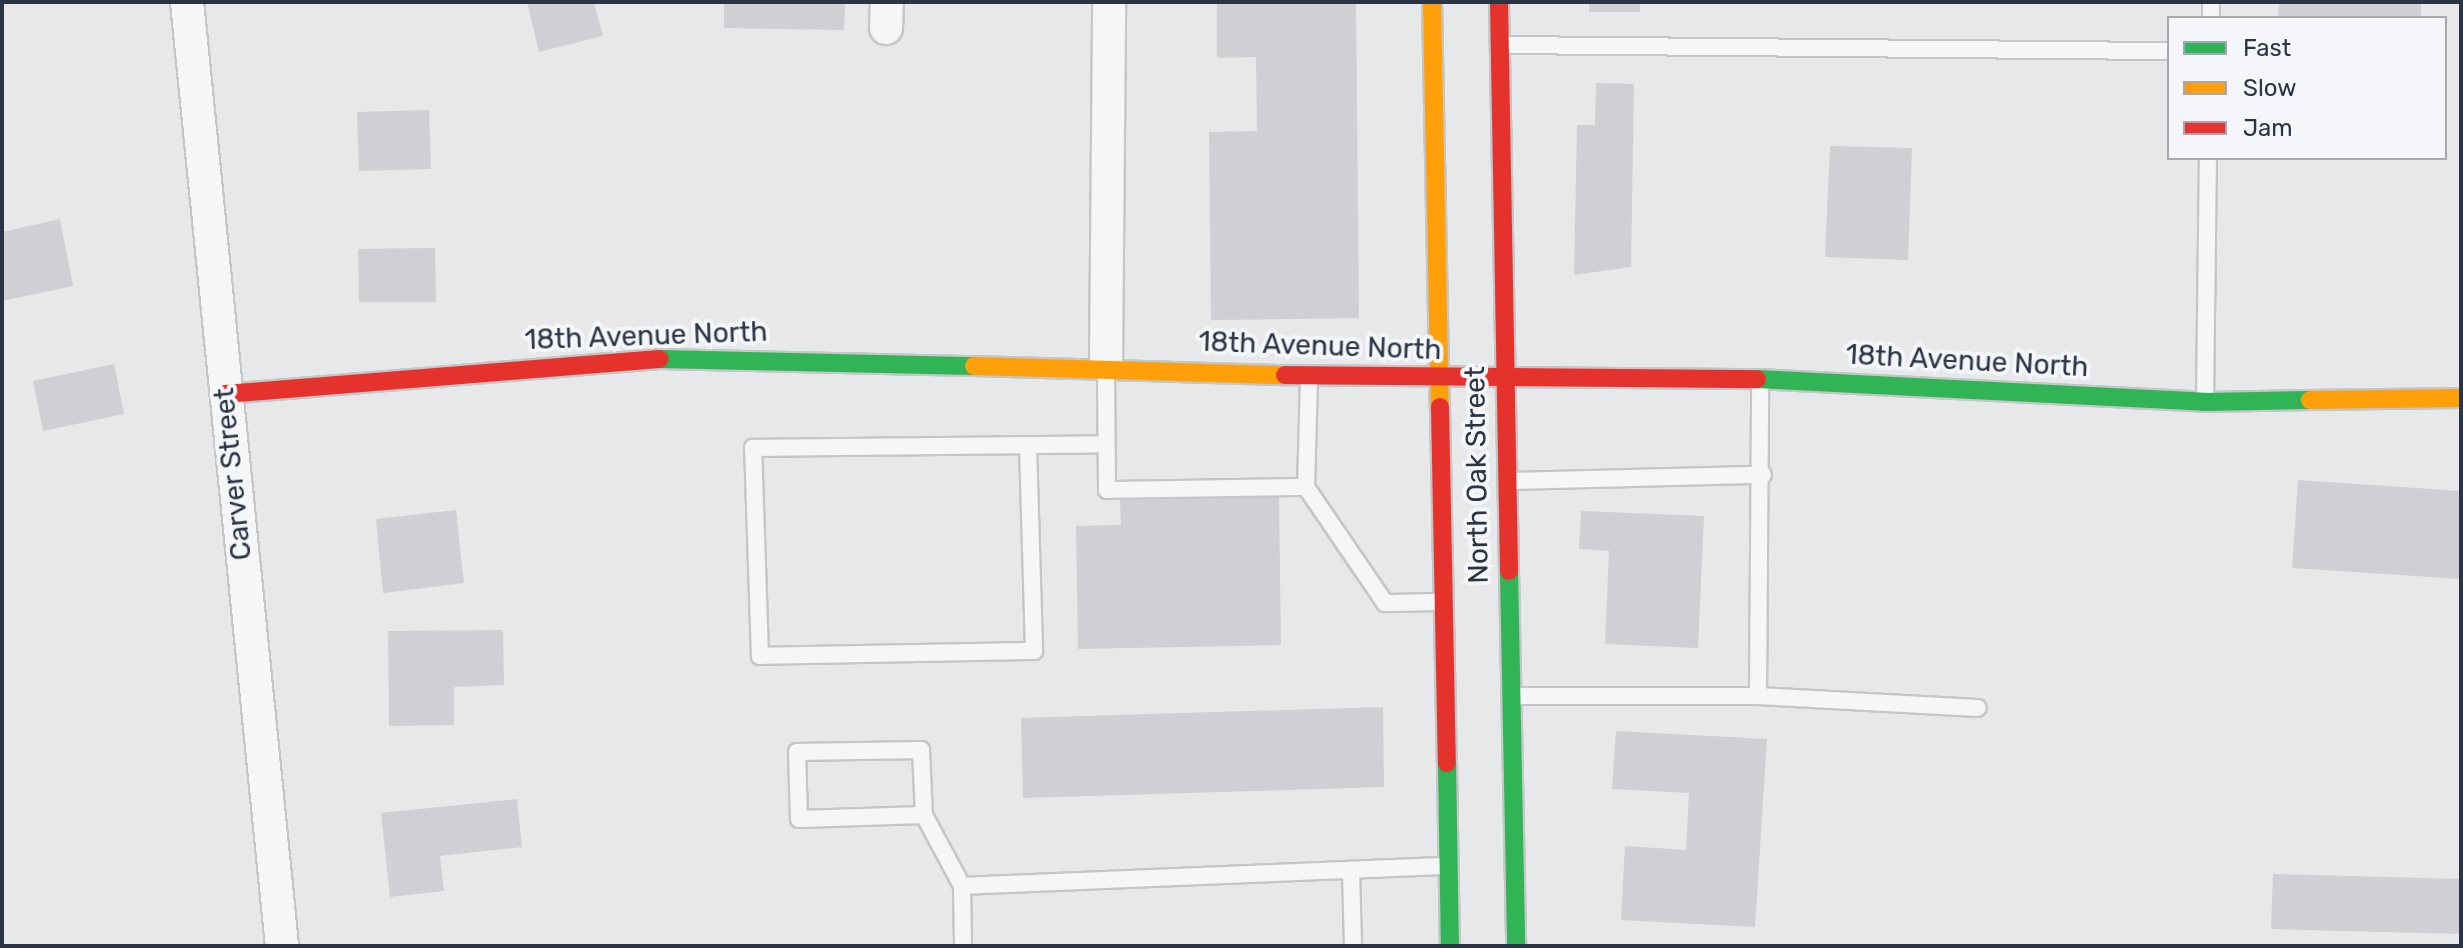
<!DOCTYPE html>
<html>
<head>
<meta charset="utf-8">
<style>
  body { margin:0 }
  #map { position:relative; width:2463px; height:948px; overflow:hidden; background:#e6e8ea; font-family:Rubik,sans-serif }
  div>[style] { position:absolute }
  .building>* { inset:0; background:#ced0d3 }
  .roads { filter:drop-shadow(2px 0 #c4c6c8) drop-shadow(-2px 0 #c4c6c8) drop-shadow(0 2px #c4c6c8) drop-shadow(0 -2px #c4c6c8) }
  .lane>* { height:16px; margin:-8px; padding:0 8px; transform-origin:8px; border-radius:8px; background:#f5f6f7 }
  .street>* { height:32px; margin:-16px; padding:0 16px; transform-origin:16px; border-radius:16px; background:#f5f6f7 }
  .fast>* { height:18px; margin:-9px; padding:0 9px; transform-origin:9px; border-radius:9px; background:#30b455 }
  .slow>* { height:18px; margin:-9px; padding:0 9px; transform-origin:9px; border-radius:9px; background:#ff9f0a }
  .jam>* { height:18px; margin:-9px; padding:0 9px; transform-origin:9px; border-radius:9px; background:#e5322d }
  span { translate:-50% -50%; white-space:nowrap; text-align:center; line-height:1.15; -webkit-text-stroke:8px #f4f6f9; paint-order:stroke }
  .street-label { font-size:28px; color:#2b3445 }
  .frame { position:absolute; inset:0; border:4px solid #2b3445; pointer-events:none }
  .legend { position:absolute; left:2167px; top:16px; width:280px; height:144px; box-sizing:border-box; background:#f4f6f9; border:2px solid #a4a8b1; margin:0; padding:10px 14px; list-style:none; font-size:24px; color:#2b3445 }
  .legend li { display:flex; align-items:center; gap:16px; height:40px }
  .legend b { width:40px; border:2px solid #a4a8b1 }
</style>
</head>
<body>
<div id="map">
  <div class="building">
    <div style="clip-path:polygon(527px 2px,594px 2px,603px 36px,539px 52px)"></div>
    <div style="clip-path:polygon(724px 2px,845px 2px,844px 30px,724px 28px)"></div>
    <div style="clip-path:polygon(1217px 2px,1356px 2px,1359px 318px,1211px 320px,1209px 132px,1257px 131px,1256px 57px,1217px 58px)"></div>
    <div style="clip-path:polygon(1589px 2px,1640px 2px,1640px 12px,1589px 12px)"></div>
    <div style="clip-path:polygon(2279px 2px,2421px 2px,2421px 18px,2278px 18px)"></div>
    <div style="clip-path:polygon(1596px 83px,1634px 84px,1631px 267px,1574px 275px,1577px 125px,1595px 125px)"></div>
    <div style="clip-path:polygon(429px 110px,431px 169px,359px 171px,357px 112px)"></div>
    <div style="clip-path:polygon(1830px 146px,1912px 148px,1908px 260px,1825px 257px)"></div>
    <div style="clip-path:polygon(60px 219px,73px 286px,2px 301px,2px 232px)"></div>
    <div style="clip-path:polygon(435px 248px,436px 302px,359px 302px,358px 249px)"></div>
    <div style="clip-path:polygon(114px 364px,124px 414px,43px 431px,33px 381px)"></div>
    <div style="clip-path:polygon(2298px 480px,2461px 491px,2461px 579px,2292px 568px)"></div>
    <div style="clip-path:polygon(1279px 497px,1281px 645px,1078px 649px,1076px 526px,1121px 525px,1120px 500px)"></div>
    <div style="clip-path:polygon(456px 510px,464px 583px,383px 593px,376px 519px)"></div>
    <div style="clip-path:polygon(1581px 511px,1704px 516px,1698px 648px,1605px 644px,1609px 551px,1579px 549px)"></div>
    <div style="clip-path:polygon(503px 630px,504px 685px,454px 687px,454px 725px,389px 726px,388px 631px)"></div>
    <div style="clip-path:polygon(1383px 707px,1384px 787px,1023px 798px,1021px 718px)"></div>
    <div style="clip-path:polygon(1616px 731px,1767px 739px,1755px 927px,1621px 920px,1625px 846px,1686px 850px,1689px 793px,1612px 789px)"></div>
    <div style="clip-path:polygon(517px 799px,522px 847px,440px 856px,444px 891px,390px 897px,381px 813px)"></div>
    <div style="clip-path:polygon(2273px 874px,2461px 879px,2461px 934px,2271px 929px)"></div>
  </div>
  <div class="roads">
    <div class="lane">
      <div style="left:2211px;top:18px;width:16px;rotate:-90deg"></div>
      <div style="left:1502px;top:45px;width:667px;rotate:0.52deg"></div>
      <div style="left:1106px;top:371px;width:119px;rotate:89.5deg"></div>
      <div style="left:1107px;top:490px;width:199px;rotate:-0.9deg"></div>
      <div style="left:1309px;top:380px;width:107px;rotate:91.6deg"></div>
      <div style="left:1306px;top:487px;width:140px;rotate:55.7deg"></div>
      <div style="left:1385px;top:603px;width:57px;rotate:-1deg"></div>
      <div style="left:2205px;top:400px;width:242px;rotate:-89.3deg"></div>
      <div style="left:1028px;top:446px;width:205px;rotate:88.3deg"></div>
      <div style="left:1034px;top:651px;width:274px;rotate:179deg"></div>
      <div style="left:760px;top:656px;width:208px;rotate:-91.9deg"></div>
      <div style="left:753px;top:448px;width:353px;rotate:-0.6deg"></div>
      <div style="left:1509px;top:481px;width:254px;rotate:-1.4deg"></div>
      <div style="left:1512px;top:696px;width:246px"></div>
      <div style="left:1758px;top:696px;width:220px;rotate:3.1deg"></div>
      <div style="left:1758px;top:696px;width:314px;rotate:-89.6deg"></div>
      <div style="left:924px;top:815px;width:125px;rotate:178.2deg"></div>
      <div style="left:799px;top:819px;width:67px;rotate:-91.7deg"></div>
      <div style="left:797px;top:752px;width:124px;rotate:-0.9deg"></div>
      <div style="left:921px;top:750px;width:65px;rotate:87.4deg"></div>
      <div style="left:924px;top:815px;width:81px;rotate:61.8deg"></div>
      <div style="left:962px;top:886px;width:60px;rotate:89deg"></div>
      <div style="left:1351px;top:870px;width:76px;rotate:88.5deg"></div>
      <div style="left:962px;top:886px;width:484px;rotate:-2.4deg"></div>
    </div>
    <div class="street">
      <div style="left:187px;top:2px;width:949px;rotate:84.25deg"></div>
      <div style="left:886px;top:28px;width:26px;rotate:-88deg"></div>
      <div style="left:1106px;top:365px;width:363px;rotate:-89.5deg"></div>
    </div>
    <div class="fast">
      <div style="left:660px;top:359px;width:314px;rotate:1.3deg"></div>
      <div style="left:1757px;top:379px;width:448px;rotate:2.9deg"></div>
      <div style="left:2204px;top:402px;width:106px;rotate:-1.1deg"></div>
      <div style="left:1509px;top:571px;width:375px;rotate:88.9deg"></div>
      <div style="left:1447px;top:763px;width:183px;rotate:89.1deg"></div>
    </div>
    <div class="slow">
      <div style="left:1432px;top:2px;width:405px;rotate:88.9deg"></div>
      <div style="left:974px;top:366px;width:311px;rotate:1.7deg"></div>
      <div style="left:2310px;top:400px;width:151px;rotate:-0.8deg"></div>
    </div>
    <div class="jam">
      <div style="left:1499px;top:2px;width:569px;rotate:88.99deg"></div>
      <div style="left:1285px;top:375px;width:472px;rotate:0.5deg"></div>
      <div style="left:225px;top:394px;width:436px;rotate:-4.6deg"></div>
      <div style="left:1440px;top:407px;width:356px;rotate:88.9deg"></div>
    </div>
  </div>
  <div class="street-label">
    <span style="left:646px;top:336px;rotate:-2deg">18th Avenue North</span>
    <span style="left:1320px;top:346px;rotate:2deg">18th Avenue North</span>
    <span style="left:1967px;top:361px;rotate:3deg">18th Avenue North</span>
    <span style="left:233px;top:474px;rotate:-96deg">Carver Street</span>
    <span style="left:1477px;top:475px;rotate:-91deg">North Oak Street</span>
  </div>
  <div class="frame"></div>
  <ul class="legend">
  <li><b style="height:10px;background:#30b455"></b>Fast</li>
  <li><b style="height:10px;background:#ff9f0a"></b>Slow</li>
  <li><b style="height:10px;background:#e5322d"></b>Jam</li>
  </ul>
</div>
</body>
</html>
